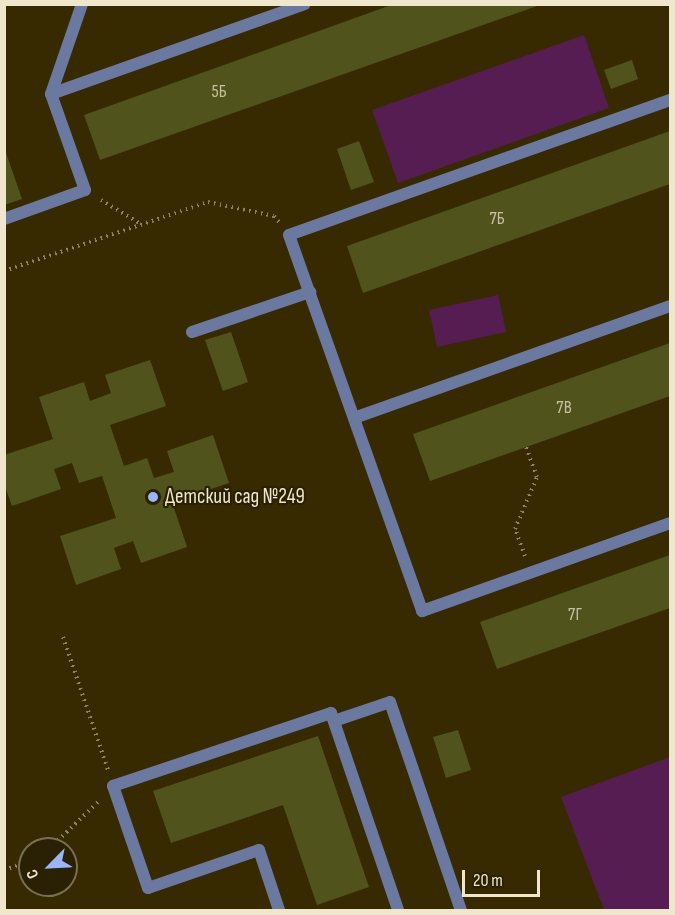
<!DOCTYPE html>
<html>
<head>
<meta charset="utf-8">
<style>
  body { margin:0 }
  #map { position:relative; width:675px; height:915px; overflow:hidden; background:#372a00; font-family:"Sofia Sans Condensed",sans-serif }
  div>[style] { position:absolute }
  .green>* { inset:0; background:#561d52 }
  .building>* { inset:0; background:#51531d }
  .path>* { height:4px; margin-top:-2px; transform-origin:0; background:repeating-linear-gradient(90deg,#8f8360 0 1.5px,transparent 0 6px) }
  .lane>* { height:12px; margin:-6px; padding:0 6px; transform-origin:6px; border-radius:6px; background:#6b789f }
  .dots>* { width:16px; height:16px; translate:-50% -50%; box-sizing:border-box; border:3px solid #2a2105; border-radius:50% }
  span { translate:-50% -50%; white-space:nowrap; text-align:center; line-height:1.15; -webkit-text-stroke:4.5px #2a2105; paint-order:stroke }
  .number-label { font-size:18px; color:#c8c1a0 }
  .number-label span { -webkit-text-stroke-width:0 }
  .poi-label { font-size:21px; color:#f0e6cb }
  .left { translate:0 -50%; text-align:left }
  .frame { position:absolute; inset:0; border:6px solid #f0e6cb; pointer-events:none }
  .north { position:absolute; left:18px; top:837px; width:60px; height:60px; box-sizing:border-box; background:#2a2105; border:2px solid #797054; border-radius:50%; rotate:246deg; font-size:16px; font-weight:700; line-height:24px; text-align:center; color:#f0e6cb }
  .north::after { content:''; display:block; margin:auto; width:21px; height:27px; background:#9db4fd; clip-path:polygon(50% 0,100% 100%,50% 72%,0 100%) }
  .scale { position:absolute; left:462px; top:870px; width:78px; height:27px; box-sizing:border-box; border:3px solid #f0e6cb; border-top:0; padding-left:8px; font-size:18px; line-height:21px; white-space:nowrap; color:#f0e6cb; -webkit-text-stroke:4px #2a2105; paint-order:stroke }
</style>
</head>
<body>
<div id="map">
  <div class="green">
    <div style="clip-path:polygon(584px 35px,609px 108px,398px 183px,372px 110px)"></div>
    <div style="clip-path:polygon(498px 295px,506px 332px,437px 347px,429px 310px)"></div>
    <div style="clip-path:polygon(670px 757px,670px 910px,604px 910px,561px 797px)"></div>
  </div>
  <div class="building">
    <div style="clip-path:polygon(394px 4px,540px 5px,100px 160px,84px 115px)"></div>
    <div style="clip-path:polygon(632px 60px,638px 79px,611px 89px,604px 70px)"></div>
    <div style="clip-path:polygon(670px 131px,670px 184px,363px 293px,347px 246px)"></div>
    <div style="clip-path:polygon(359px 141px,374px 182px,351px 190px,337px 149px)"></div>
    <div style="clip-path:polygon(4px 147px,22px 199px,4px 205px)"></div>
    <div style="clip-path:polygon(231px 332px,248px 382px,223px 391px,205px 340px)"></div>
    <div style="clip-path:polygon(670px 343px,670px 396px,430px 481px,413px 434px)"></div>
    <div style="clip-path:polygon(150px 360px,166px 406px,110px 425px,124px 466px,147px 458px,154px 478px,174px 472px,167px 451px,213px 435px,229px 483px,172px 502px,187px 547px,141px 563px,133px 541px,114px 548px,121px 569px,76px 585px,60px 536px,116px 518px,102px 476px,79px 483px,72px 463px,54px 469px,61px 489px,12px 506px,4px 484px,4px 455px,53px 439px,39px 397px,84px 382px,90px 401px,111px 393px,105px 375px)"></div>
    <div style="clip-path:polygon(670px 555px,670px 608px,497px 669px,480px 622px)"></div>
    <div style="clip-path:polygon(458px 730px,471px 770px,446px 778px,433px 737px)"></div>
    <div style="clip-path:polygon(318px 736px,369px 887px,317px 905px,283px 805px,171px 843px,153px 791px)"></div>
  </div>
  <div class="path">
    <div style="left:101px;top:200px;width:47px;rotate:31deg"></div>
    <div style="left:4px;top:271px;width:215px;rotate:-18.7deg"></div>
    <div style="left:208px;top:202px;width:67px;rotate:12deg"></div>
    <div style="left:274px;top:216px;width:8px;rotate:50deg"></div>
    <div style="left:525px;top:556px;width:29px;rotate:-110deg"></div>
    <div style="left:515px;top:529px;width:56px;rotate:-67.1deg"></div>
    <div style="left:537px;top:477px;width:32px;rotate:-110deg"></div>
    <div style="left:63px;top:637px;width:140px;rotate:71.3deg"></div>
    <div style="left:49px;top:849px;width:69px;rotate:-43.8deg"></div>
    <div style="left:4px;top:870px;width:28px;rotate:-19deg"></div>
  </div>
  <div class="lane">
    <div style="left:51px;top:94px;width:95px;rotate:-71deg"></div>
    <div style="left:670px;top:100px;width:404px;rotate:160.5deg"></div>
    <div style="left:289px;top:235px;width:399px;rotate:70.5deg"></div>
    <div style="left:422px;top:611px;width:263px;rotate:-19.5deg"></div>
    <div style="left:4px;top:219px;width:86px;rotate:-19.7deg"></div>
    <div style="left:85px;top:190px;width:102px;rotate:-109.5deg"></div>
    <div style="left:51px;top:94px;width:269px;rotate:-19.5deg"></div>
    <div style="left:192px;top:332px;width:125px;rotate:-18.7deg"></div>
    <div style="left:354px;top:418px;width:335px;rotate:-19.5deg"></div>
    <div style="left:334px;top:721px;width:59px;rotate:-18.7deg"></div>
    <div style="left:390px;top:702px;width:220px;rotate:71.2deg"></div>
    <div style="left:279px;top:910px;width:63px;rotate:-108.4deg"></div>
    <div style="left:259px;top:850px;width:117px;rotate:161.1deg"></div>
    <div style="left:148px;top:888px;width:108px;rotate:-108.9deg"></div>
    <div style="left:113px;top:786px;width:230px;rotate:-18.5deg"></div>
    <div style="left:331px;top:713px;width:208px;rotate:71.2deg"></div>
  </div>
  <div class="dots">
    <div style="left:153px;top:497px;background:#9db4fd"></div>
  </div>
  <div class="number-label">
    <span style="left:219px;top:92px">5Б</span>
    <span style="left:497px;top:219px">7Б</span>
    <span style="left:564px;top:408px">7В</span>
    <span style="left:575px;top:615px">7Г</span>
  </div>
  <div class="poi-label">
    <span class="left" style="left:165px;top:497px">Детский сад №249</span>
  </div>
  <div class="frame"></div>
  <div class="north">С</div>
  <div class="scale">20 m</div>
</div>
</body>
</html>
